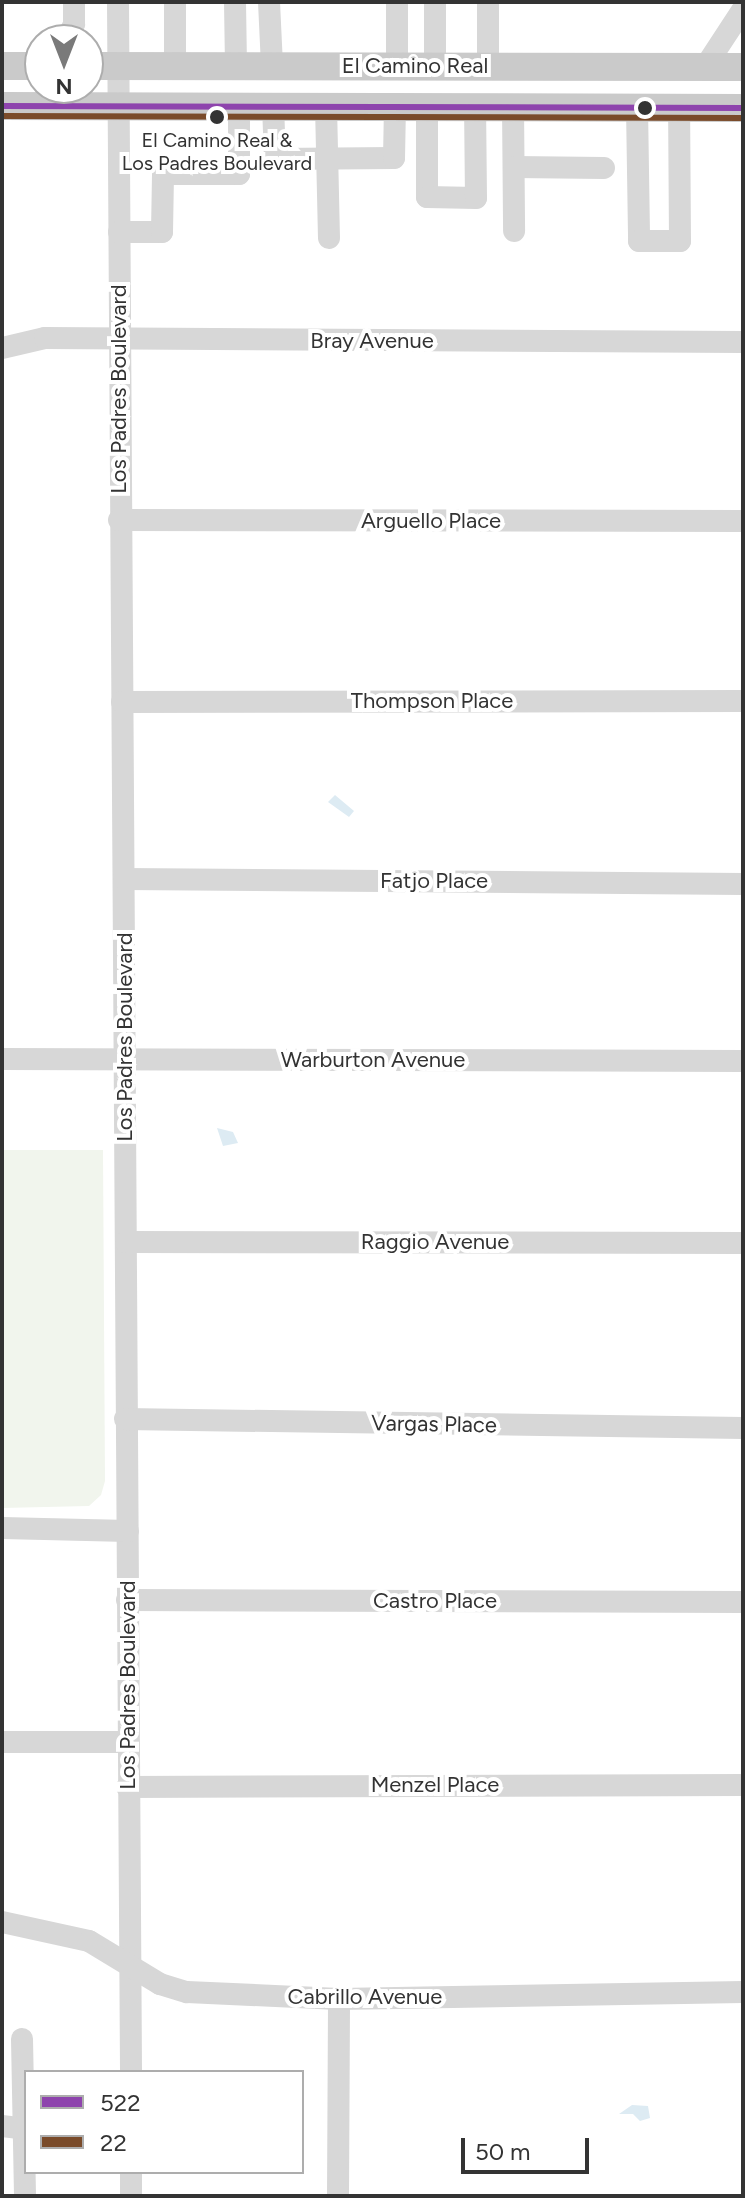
<!DOCTYPE html>
<html>
<head>
<meta charset="utf-8">
<style>
  body { margin:0 }
  #map { position:relative; width:745px; height:2198px; overflow:hidden; background:#fff; font-family:Figtree,sans-serif }
  div>[style] { position:absolute }
  .green>* { inset:0; background:#f1f5ed }
  .water>* { inset:0; background:#ddebf3 }
  .minor>* { height:22px; margin:-11px; padding:0 11px; transform-origin:11px; border-radius:11px; background:#d7d7d7 }
  .major>* { height:28px; margin:-14px; padding:0 14px; transform-origin:14px; border-radius:14px; background:#cacaca }
  .bus-1>* { height:6px; margin:-3px; padding:0 3px; transform-origin:3px; border-radius:3px; background:#8e44ad }
  .bus-2>* { height:6px; margin:-3px; padding:0 3px; transform-origin:3px; border-radius:3px; background:#7a4b2a }
  .dots>* { width:22px; height:22px; translate:-50% -50%; box-sizing:border-box; border:4px solid #fff; border-radius:50% }
  span { translate:-50% -50%; white-space:nowrap; text-align:center; line-height:1.15; -webkit-text-stroke:8px #fff; paint-order:stroke }
  .bus-label { font-size:20px; color:#333 }
  .street-label { font-size:22px; color:#333 }
  .frame { position:absolute; inset:0; border:4px solid #333; pointer-events:none }
  .legend { position:absolute; left:24px; top:2070px; width:280px; height:104px; box-sizing:border-box; background:#fff; border:2px solid #adadad; margin:0; padding:10px 14px; list-style:none; font-size:24px; color:#333 }
  .legend li { display:flex; align-items:center; gap:16px; height:40px }
  .legend b { width:40px; border:2px solid #adadad }
  .north { position:absolute; left:24px; top:24px; width:80px; height:80px; box-sizing:border-box; background:#fff; border:2px solid #adadad; border-radius:50%; rotate:180deg; font-size:22px; font-weight:700; line-height:32px; text-align:center; color:#333 }
  .north::after { content:''; display:block; margin:auto; width:28px; height:36px; background:#7a7a7a; clip-path:polygon(50% 0,100% 100%,50% 72%,0 100%) }
  .scale { position:absolute; left:461px; top:2138px; width:128px; height:36px; box-sizing:border-box; border:4px solid #333; border-top:0; padding-left:10px; font-size:24px; line-height:28px; white-space:nowrap; color:#333; -webkit-text-stroke:6px #fff; paint-order:stroke }
</style>
</head>
<body>
<div id="map">
  <div class="green">
    <div style="clip-path:polygon(2px 1150px,103px 1150px,105px 1481px,101px 1495px,89px 1506px,2px 1508px)"></div>
  </div>
  <div class="water">
    <div style="clip-path:polygon(335px 795px,354px 811px,349px 817px,328px 802px)"></div>
    <div style="clip-path:polygon(217px 1128px,233px 1132px,238px 1143px,223px 1146px)"></div>
    <div style="clip-path:polygon(632px 2105px,648px 2106px,650px 2118px,640px 2121px,633px 2114px,619px 2114px)"></div>
  </div>
  <div class="minor">
    <div style="left:118px;top:2px;width:2070px;rotate:89.64deg"></div>
    <div style="left:235px;top:2px;width:64px;rotate:89.1deg"></div>
    <div style="left:269px;top:2px;width:64px;rotate:87.3deg"></div>
    <div style="left:397px;top:2px;width:64px;rotate:90deg"></div>
    <div style="left:435px;top:2px;width:64px;rotate:90deg"></div>
    <div style="left:66px;top:40px;width:18px;rotate:-63deg"></div>
    <div style="left:74px;top:24px;width:22px;rotate:-90deg"></div>
    <div style="left:175px;top:66px;width:64px;rotate:-90deg"></div>
    <div style="left:488px;top:66px;width:64px;rotate:-90deg"></div>
    <div style="left:705px;top:67px;width:69px;rotate:-56.8deg"></div>
    <div style="left:273px;top:105px;width:54px;rotate:87.9deg"></div>
    <div style="left:275px;top:159px;width:119px;rotate:-0.5deg"></div>
    <div style="left:394px;top:158px;width:52px;rotate:-88.9deg"></div>
    <div style="left:326px;top:106px;width:132px;rotate:88.7deg"></div>
    <div style="left:427px;top:106px;width:91px;rotate:90deg"></div>
    <div style="left:427px;top:197px;width:49px;rotate:1.2deg"></div>
    <div style="left:476px;top:198px;width:92px;rotate:-90.6deg"></div>
    <div style="left:513px;top:106px;width:125px;rotate:89.5deg"></div>
    <div style="left:637px;top:107px;width:134px;rotate:89.1deg"></div>
    <div style="left:639px;top:241px;width:41px"></div>
    <div style="left:680px;top:241px;width:134px;rotate:-90.4deg"></div>
    <div style="left:514px;top:167px;width:90px;rotate:0.6deg"></div>
    <div style="left:119px;top:232px;width:43px"></div>
    <div style="left:162px;top:232px;width:58px;rotate:-89deg"></div>
    <div style="left:163px;top:174px;width:76px"></div>
    <div style="left:239px;top:174px;width:69px;rotate:-90deg"></div>
    <div style="left:2px;top:348px;width:44px;rotate:-13.1deg"></div>
    <div style="left:45px;top:338px;width:698px;rotate:0.33deg"></div>
    <div style="left:119px;top:520px;width:624px;rotate:0.09deg"></div>
    <div style="left:122px;top:702px;width:621px;rotate:-0.09deg"></div>
    <div style="left:124px;top:879px;width:619px;rotate:0.46deg"></div>
    <div style="left:2px;top:1059px;width:741px;rotate:0.15deg"></div>
    <div style="left:126px;top:1242px;width:617px;rotate:0.09deg"></div>
    <div style="left:125px;top:1419px;width:618px;rotate:0.83deg"></div>
    <div style="left:2px;top:1528px;width:126px;rotate:1.4deg"></div>
    <div style="left:127px;top:1600px;width:616px;rotate:0.19deg"></div>
    <div style="left:2px;top:1742px;width:125px"></div>
    <div style="left:127px;top:1787px;width:616px;rotate:-0.19deg"></div>
    <div style="left:2px;top:1922px;width:89px;rotate:12.3deg"></div>
    <div style="left:89px;top:1941px;width:83px;rotate:31.2deg"></div>
    <div style="left:160px;top:1984px;width:28px;rotate:17deg"></div>
    <div style="left:187px;top:1992px;width:152px;rotate:2.6deg"></div>
    <div style="left:339px;top:1999px;width:404px;rotate:-1deg"></div>
    <div style="left:22px;top:2039px;width:157px;rotate:88.9deg"></div>
    <div style="left:2px;top:2126px;width:24px;rotate:7deg"></div>
    <div style="left:131px;top:2196px;width:24px;rotate:-90deg"></div>
    <div style="left:338px;top:2196px;width:197px;rotate:-89.7deg"></div>
  </div>
  <div class="major">
    <div style="left:2px;top:66px;width:38px"></div>
    <div style="left:88px;top:66px;width:655px;rotate:0.09deg"></div>
    <div style="left:2px;top:106px;width:741px;rotate:0.15deg"></div>
  </div>
  <div class="bus-1">
    <div style="left:2px;top:106px;width:741px;rotate:0.15deg"></div>
  </div>
  <div class="bus-2">
    <div style="left:2px;top:116px;width:741px;rotate:0.15deg"></div>
  </div>
  <div class="dots">
    <div style="left:645px;top:108px;background:#333"></div>
    <div style="left:217px;top:117px;background:#333"></div>
  </div>
  <div class="bus-label">
    <span style="left:217px;top:152px">El Camino Real &amp;<br>Los Padres Boulevard</span>
  </div>
  <div class="street-label">
    <span style="left:415px;top:66px">El Camino Real</span>
    <span style="left:372px;top:341px">Bray Avenue</span>
    <span style="left:119px;top:389px;rotate:-90deg">Los Padres Boulevard</span>
    <span style="left:431px;top:521px">Arguello Place</span>
    <span style="left:432px;top:701px">Thompson Place</span>
    <span style="left:434px;top:881px">Fatjo Place</span>
    <span style="left:125px;top:1037px;rotate:-90deg">Los Padres Boulevard</span>
    <span style="left:373px;top:1060px">Warburton Avenue</span>
    <span style="left:435px;top:1242px">Raggio Avenue</span>
    <span style="left:434px;top:1424px;rotate:1deg">Vargas Place</span>
    <span style="left:435px;top:1601px">Castro Place</span>
    <span style="left:128px;top:1685px;rotate:-90deg">Los Padres Boulevard</span>
    <span style="left:435px;top:1785px">Menzel Place</span>
    <span style="left:365px;top:1997px">Cabrillo Avenue</span>
  </div>
  <div class="frame"></div>
  <ul class="legend">
  <li><b style="height:10px;background:#8e44ad"></b>522</li>
  <li><b style="height:10px;background:#7a4b2a"></b>22</li>
  </ul>
  <div class="north">N</div>
  <div class="scale">50 m</div>
</div>
</body>
</html>
